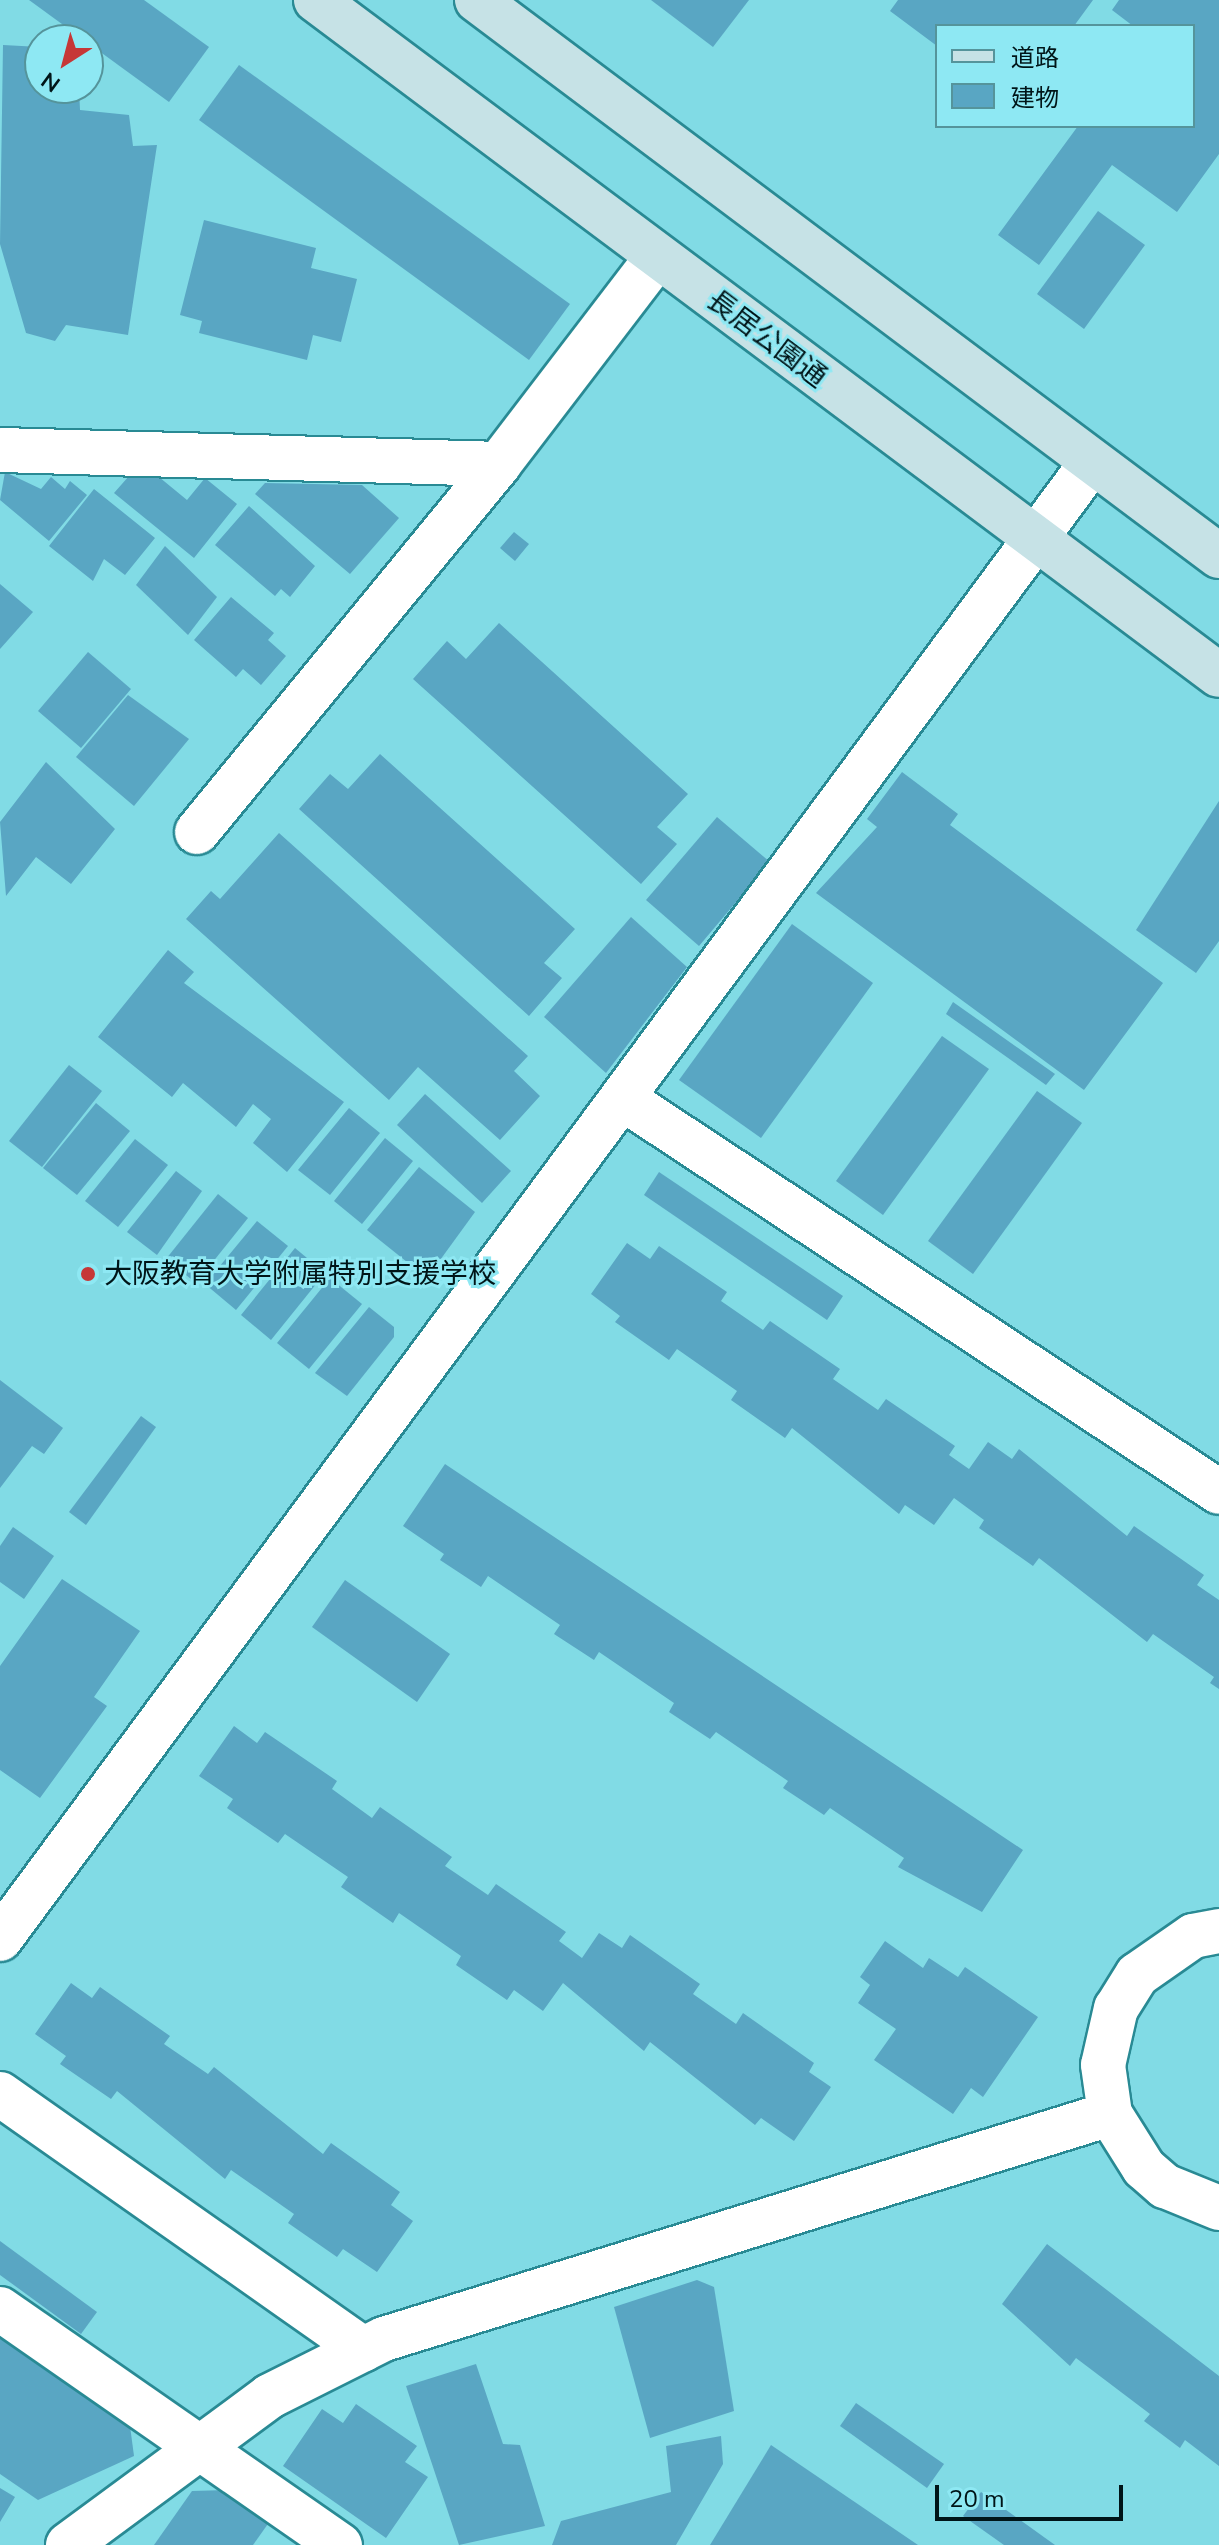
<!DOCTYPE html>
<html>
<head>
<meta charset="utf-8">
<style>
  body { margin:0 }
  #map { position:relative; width:1219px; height:2545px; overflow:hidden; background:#81dbe5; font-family:"Nunito Sans","Noto Sans JP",sans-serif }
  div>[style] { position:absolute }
  .building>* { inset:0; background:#59a6c3 }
  .roads { filter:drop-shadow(2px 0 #298a94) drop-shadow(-2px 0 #298a94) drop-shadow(0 2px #298a94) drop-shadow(0 -2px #298a94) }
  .street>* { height:44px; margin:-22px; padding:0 22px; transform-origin:22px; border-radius:22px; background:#fff }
  .secondary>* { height:44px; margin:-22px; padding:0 22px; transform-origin:22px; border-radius:22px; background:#c6e2e6 }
  .dots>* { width:22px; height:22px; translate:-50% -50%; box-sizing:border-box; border:4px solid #8ee8f3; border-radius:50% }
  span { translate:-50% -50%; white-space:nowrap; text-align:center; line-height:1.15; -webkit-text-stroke:6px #8ee8f3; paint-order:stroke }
  .street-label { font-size:28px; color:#001518 }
  .poi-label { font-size:28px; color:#001518 }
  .left { translate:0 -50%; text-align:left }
  .legend { position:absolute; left:935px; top:24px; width:260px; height:104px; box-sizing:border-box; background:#8ee8f3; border:2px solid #55949b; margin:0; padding:10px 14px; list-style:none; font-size:24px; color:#001518 }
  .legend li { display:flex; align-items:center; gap:16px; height:40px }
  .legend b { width:40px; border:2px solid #55949b }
  .north { position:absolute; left:24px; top:24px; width:80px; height:80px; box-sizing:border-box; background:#8ee8f3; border:2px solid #55949b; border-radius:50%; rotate:216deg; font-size:22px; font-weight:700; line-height:32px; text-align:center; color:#001518 }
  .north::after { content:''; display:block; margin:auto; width:28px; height:36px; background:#c63737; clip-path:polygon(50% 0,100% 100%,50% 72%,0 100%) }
  .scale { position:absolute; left:935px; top:2485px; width:188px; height:36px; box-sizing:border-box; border:4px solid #001518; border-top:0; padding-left:10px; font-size:24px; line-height:28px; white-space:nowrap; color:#001518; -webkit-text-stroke:6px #8ee8f3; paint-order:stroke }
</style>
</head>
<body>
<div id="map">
  <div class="building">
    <div style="clip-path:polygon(29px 0,144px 0,209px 47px,169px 102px)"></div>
    <div style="clip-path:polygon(651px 0,749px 0,713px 47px)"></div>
    <div style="clip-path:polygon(898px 0,1093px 0,1074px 26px,937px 26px,937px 46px,890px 11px)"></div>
    <div style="clip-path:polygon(1119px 0,1219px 0,1219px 154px,1177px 212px,1112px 165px,1039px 265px,998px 235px,1078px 126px,1193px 126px,1193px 26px,1133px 26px,1112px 10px)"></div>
    <div style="clip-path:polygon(3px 45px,40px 47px,40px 88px,79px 88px,80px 110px,129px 115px,133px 146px,157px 145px,128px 335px,66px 325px,55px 341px,26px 333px,0 244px)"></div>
    <div style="clip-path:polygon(239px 65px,570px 304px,529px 360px,199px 120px)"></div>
    <div style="clip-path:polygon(1098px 211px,1145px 245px,1084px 329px,1037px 294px)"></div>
    <div style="clip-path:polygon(204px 220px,316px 248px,311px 268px,357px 279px,341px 342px,313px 335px,307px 360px,199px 333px,202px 321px,180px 315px)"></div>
    <div style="clip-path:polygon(5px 472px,41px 489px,51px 477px,65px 489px,70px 481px,87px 495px,49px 541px,0 500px)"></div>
    <div style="clip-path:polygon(129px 476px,159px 477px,187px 500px,205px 478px,237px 504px,194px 558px,114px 493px)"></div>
    <div style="clip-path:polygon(265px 483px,362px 485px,399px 518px,350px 574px,255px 494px)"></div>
    <div style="clip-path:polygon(94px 489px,155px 538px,125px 575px,104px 559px,93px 581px,49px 546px)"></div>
    <div style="clip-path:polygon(249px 506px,315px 566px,290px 597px,281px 589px,275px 596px,215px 545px)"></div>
    <div style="clip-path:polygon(514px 532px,529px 544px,515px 561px,500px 548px)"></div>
    <div style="clip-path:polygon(165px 546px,217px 597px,188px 635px,136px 585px)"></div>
    <div style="clip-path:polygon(0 584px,33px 612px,0 649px)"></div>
    <div style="clip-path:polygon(231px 597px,274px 633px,268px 640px,286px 656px,261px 685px,243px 669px,236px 677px,194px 640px)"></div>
    <div style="clip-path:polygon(499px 623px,688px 794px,657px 827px,677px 844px,641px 884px,413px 679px,447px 641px,466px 659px)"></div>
    <div style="clip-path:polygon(88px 652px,131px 689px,81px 748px,38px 711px)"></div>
    <div style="clip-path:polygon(128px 695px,189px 739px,134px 806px,76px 757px)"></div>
    <div style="clip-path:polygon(380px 754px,575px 929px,544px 963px,562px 978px,529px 1016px,299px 809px,330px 774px,348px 789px)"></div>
    <div style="clip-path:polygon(46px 762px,115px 829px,71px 884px,36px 857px,6px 896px,0 822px)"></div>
    <div style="clip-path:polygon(902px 772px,958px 814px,950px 825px,1163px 983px,1084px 1090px,816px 893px,877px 827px,867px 819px)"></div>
    <div style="clip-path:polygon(1219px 801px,1219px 941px,1196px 973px,1136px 930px)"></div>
    <div style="clip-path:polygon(717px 817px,770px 862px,699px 946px,646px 900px)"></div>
    <div style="clip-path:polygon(279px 833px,528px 1056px,514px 1071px,540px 1096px,500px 1140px,418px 1067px,389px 1100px,186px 919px,211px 891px,220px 899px)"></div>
    <div style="clip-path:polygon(631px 917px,687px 967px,606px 1073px,544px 1017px)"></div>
    <div style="clip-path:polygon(792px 924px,873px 983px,761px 1138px,679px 1080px)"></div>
    <div style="clip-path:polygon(168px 950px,194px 972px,184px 983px,344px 1102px,287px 1172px,253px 1143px,271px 1119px,253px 1104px,236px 1127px,183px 1083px,172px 1097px,98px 1037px)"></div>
    <div style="clip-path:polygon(953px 1002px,1055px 1074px,1046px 1085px,946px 1014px)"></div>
    <div style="clip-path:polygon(942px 1036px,989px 1069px,883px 1215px,836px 1181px)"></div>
    <div style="clip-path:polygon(69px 1065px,102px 1091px,42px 1167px,9px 1141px)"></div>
    <div style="clip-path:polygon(1037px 1091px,1082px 1123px,973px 1274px,928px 1241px)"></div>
    <div style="clip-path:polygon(425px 1094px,511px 1171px,482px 1203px,397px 1125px)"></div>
    <div style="clip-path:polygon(96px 1103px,130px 1131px,77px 1195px,43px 1168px)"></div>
    <div style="clip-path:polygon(349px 1108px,380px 1133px,330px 1195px,298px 1170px)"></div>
    <div style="clip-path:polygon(385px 1138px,413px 1161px,362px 1224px,334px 1201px)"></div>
    <div style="clip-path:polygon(135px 1139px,168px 1165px,118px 1227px,85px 1201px)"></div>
    <div style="clip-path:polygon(419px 1167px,475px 1212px,427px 1278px,367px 1230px)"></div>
    <div style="clip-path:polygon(176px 1171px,202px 1191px,157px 1255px,127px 1232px)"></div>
    <div style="clip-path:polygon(659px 1172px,843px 1296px,827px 1320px,644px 1195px)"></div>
    <div style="clip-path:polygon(218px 1194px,248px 1218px,196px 1283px,166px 1259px)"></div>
    <div style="clip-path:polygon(257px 1221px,288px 1246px,236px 1310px,205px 1284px)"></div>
    <div style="clip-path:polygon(627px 1243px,650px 1259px,659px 1246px,727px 1292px,721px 1301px,763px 1330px,770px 1321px,840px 1369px,833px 1379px,878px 1410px,886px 1399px,955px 1446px,949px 1455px,969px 1469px,988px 1442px,1012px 1459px,1019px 1449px,1127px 1536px,1134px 1526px,1204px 1575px,1197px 1585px,1219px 1600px,1219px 1689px,1210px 1683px,1214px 1677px,1153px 1634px,1147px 1642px,1039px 1558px,1033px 1566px,979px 1528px,984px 1520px,954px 1498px,934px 1525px,905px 1505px,899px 1514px,792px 1428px,785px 1438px,731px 1400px,737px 1391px,677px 1349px,669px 1360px,615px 1322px,620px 1316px,591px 1294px)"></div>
    <div style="clip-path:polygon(295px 1248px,325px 1273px,271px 1340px,241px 1315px)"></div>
    <div style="clip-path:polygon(330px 1278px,362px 1304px,309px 1369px,277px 1343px)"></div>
    <div style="clip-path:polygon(369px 1307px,394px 1327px,394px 1337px,347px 1396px,315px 1373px)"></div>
    <div style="clip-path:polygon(0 1380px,63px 1428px,44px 1454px,32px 1446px,0 1488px)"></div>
    <div style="clip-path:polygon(141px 1416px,156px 1427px,86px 1525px,69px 1512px)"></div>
    <div style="clip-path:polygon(445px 1464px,1023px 1850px,982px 1912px,898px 1867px,904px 1858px,830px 1808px,824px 1815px,783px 1788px,788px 1781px,716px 1732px,710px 1739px,669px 1712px,674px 1703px,599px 1652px,594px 1660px,554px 1634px,560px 1625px,488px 1576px,481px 1587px,440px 1560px,444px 1554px,403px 1526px)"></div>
    <div style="clip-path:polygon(13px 1527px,54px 1556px,24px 1599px,0 1582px,0 1546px)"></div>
    <div style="clip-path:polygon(62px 1579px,140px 1631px,94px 1697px,107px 1706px,40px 1798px,0 1770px,0 1666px)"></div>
    <div style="clip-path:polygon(345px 1580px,450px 1654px,417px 1702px,312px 1627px)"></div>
    <div style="clip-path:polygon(234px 1726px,257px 1743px,265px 1732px,337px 1781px,332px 1789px,372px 1818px,380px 1807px,452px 1857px,445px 1866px,488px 1895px,496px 1884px,566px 1932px,559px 1941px,582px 1958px,599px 1933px,622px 1948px,630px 1935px,700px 1984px,693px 1994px,736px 2024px,743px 2013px,814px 2063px,809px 2072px,831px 2087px,794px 2141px,761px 2118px,755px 2125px,650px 2042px,644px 2051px,563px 1983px,543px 2011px,514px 1990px,507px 2000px,456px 1965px,461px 1956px,399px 1913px,393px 1923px,341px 1887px,348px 1877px,285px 1834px,278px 1843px,227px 1808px,233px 1799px,199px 1776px)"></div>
    <div style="clip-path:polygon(885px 1941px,923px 1968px,929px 1958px,958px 1977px,965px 1967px,1038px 2017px,983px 2097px,971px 2088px,953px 2114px,874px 2060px,896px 2029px,858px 2003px,870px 1985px,860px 1977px)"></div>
    <div style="clip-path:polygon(71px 1983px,92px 1998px,100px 1987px,170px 2036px,164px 2044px,208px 2074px,214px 2067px,323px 2154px,331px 2143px,400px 2192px,391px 2205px,413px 2221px,377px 2272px,343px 2249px,337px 2257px,288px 2223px,294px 2214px,231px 2170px,225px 2179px,117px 2091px,111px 2099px,60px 2064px,66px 2056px,35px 2034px)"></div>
    <div style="clip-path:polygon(0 2241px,97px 2312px,81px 2334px,0 2275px)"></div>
    <div style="clip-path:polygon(1047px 2244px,1219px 2376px,1219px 2466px,1185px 2440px,1180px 2448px,1144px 2421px,1150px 2414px,1076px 2358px,1070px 2366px,1002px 2304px)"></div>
    <div style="clip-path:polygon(697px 2280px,714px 2287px,734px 2411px,650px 2438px,614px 2307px)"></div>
    <div style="clip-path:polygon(0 2334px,130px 2426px,134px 2456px,38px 2500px,0 2474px)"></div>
    <div style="clip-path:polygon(476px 2364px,503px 2444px,520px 2445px,545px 2526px,459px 2545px,406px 2386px)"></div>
    <div style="clip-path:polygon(856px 2403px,944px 2464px,927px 2488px,840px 2426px)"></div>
    <div style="clip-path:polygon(356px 2404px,417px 2446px,405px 2462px,428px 2477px,386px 2538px,283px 2466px,322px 2409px,343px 2423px)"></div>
    <div style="clip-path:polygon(721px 2436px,723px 2464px,676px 2545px,552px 2545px,561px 2521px,671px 2492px,666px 2446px)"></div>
    <div style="clip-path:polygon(771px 2445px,918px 2545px,710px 2545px)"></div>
    <div style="clip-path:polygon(0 2488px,15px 2497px,0 2522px)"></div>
    <div style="clip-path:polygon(227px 2490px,270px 2521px,253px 2545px,154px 2545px,192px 2491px)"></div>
    <div style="clip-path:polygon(981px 2492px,1055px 2545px,1004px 2545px,963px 2516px)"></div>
  </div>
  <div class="roads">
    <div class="street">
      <div style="left:0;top:450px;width:499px;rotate:1.6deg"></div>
      <div style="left:197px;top:832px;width:476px;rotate:-50.6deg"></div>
      <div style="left:499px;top:464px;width:260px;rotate:-52.6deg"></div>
      <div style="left:622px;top:1098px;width:715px;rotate:33.42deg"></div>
      <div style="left:1219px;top:1931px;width:26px;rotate:169deg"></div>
      <div style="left:1193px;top:1936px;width:68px;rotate:145.1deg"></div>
      <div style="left:1137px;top:1975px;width:39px;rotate:122deg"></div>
      <div style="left:1116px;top:2008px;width:58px;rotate:102.8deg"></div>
      <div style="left:1103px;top:2065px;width:49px;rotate:81.9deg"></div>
      <div style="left:1110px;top:2114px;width:64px;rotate:57.8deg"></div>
      <div style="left:1144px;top:2168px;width:28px;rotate:41deg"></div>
      <div style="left:1165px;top:2186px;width:58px;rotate:22.2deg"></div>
      <div style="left:0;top:1939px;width:1837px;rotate:-53.52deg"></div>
      <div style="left:0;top:2094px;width:444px;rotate:35.1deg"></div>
      <div style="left:0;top:2309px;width:414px;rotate:34.8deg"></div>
      <div style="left:68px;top:2545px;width:251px;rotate:-36.4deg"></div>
      <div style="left:270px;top:2396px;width:127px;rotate:-26.6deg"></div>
      <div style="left:384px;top:2339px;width:760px;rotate:-17.22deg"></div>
    </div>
    <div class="secondary">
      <div style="left:316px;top:0;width:1127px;rotate:36.78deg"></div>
      <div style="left:477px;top:0;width:927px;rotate:36.85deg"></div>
    </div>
  </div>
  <div class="dots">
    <div style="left:88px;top:1274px;background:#c63737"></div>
  </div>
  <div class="street-label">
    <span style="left:767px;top:339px;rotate:37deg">長居公園通</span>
  </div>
  <div class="poi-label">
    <span class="left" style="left:104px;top:1274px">大阪教育大学附属特別支援学校</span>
  </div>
  <ul class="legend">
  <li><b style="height:10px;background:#c6e2e6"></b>道路</li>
  <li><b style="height:22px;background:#59a6c3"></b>建物</li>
  </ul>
  <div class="north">N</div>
  <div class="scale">20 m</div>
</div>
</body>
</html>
